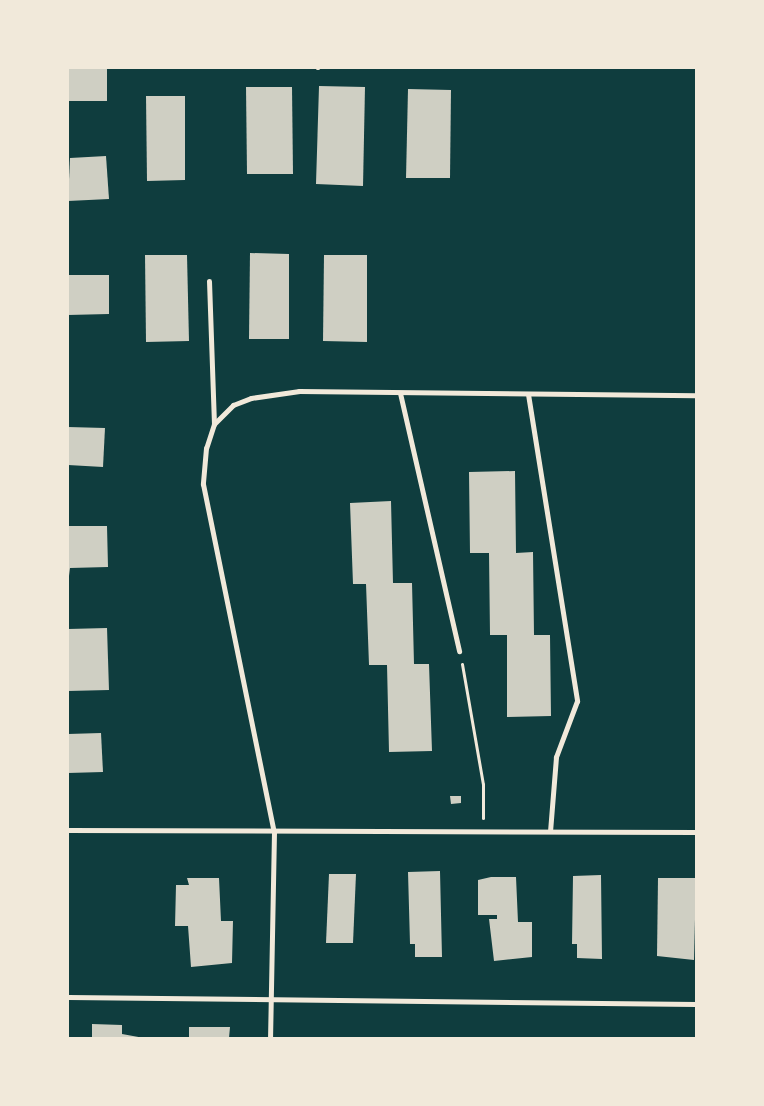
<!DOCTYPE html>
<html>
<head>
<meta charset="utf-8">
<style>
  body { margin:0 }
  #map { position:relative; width:764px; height:1106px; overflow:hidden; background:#0f3d3e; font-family:"IBM Plex Sans",sans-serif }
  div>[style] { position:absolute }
  .building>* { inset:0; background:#cfcfc3 }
  .path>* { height:3px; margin:-1.5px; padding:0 1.5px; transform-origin:1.5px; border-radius:1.5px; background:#f1e9da }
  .minor>* { height:5px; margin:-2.5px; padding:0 2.5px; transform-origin:2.5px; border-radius:2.5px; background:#f1e9da }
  span { translate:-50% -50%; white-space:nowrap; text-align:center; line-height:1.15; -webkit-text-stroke:4px #f1e9da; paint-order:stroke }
  .frame { position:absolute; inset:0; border:69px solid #f1e9da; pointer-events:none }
</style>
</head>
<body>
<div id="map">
  <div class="building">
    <div style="clip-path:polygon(68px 68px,107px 68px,107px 101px,68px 101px)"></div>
    <div style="clip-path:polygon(319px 86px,365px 87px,363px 186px,316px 184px)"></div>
    <div style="clip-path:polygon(246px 87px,292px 87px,293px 174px,247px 174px)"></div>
    <div style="clip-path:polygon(408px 89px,451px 90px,450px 178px,406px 178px)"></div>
    <div style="clip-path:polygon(146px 96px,185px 96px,185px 180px,147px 181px)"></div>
    <div style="clip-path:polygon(106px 156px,109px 199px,68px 201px,70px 158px)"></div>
    <div style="clip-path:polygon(250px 253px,289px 254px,289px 339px,249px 339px)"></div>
    <div style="clip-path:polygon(145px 255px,187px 255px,189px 341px,146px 342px)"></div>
    <div style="clip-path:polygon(324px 255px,367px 255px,367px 342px,323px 341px)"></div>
    <div style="clip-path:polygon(68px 275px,109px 275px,109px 314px,68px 315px)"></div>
    <div style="clip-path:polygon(68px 427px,105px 428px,103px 467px,68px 465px)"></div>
    <div style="clip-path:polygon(515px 471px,516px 553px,533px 552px,534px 635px,550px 635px,551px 716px,507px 717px,507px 635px,490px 635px,489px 553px,470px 553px,469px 472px)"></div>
    <div style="clip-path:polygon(391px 501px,393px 583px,412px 583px,414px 664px,429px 664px,432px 751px,389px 752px,387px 665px,369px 665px,366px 584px,353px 584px,350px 503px)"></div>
    <div style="clip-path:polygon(68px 526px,107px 526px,108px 567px,70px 568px,68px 584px)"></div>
    <div style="clip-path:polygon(107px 628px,109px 690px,68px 691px,68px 629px)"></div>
    <div style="clip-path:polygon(101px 733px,103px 772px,68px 773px,68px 734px)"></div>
    <div style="clip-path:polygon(450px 796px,461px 796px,461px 803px,451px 804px)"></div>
    <div style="clip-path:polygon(440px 871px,442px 957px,415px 957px,415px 944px,410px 944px,408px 872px)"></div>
    <div style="clip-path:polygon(329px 874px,356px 874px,353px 943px,326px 943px)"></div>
    <div style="clip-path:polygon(601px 875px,602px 959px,577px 958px,577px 944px,572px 944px,573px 876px)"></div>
    <div style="clip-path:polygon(491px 877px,516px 877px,518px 922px,532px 922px,532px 957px,494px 961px,489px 919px,497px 919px,497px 915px,478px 915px,478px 880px)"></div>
    <div style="clip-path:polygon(187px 878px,219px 878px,221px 921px,233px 921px,232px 963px,191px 967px,188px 926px,175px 926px,176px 885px,189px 885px)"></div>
    <div style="clip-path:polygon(658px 878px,696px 878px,694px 960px,657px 956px)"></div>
    <div style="clip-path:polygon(92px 1024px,122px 1025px,122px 1034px,144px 1038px,92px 1038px)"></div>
    <div style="clip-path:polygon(189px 1027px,230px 1027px,229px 1038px,189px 1038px)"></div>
  </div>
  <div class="path">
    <div style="left:317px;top:68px;width:1px"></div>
    <div style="left:462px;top:664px;width:122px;rotate:80.1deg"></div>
    <div style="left:483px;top:784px;width:34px;rotate:90deg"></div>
  </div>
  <div class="minor">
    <div style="left:209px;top:281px;width:143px;rotate:88deg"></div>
    <div style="left:214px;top:424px;width:25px;rotate:108deg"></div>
    <div style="left:206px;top:448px;width:36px;rotate:95deg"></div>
    <div style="left:203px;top:484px;width:355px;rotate:78.5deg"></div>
    <div style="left:274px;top:832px;width:206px;rotate:91.1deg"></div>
    <div style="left:400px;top:393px;width:265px;rotate:77.1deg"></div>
    <div style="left:528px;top:394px;width:311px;rotate:80.9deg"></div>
    <div style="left:577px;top:701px;width:60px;rotate:110.6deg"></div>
    <div style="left:556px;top:757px;width:74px;rotate:94.6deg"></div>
    <div style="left:214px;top:424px;width:27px;rotate:-45deg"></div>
    <div style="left:233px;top:405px;width:19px;rotate:-21deg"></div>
    <div style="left:251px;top:398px;width:49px;rotate:-8.3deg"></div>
    <div style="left:299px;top:391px;width:397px;rotate:0.6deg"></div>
    <div style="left:68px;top:830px;width:628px;rotate:0.18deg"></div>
    <div style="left:68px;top:997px;width:628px;rotate:0.64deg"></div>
  </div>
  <div class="frame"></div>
</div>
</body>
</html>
